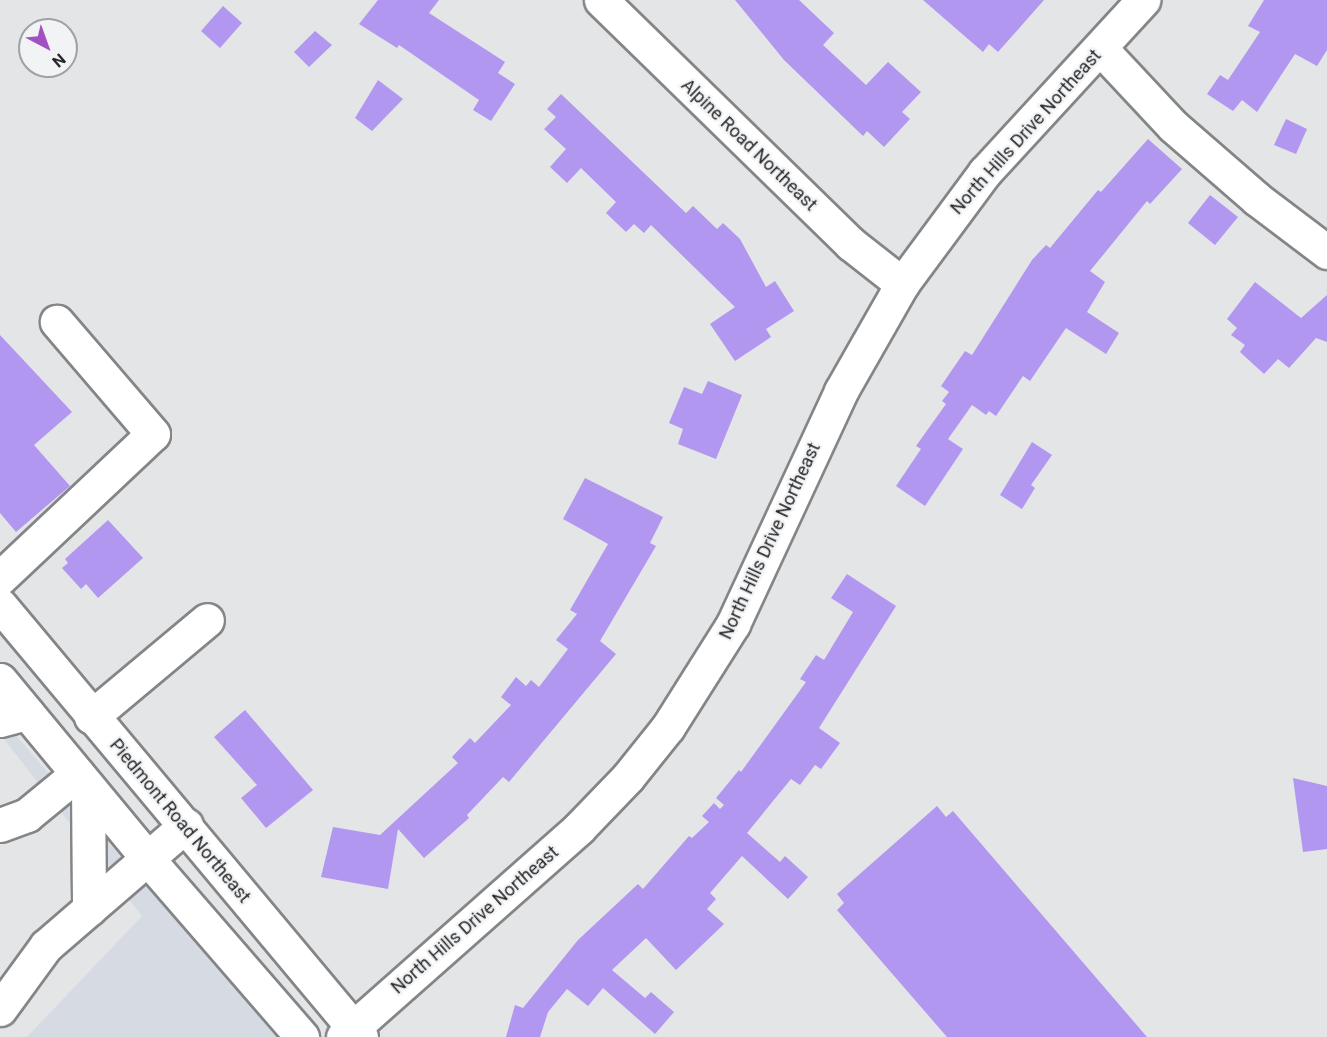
<!DOCTYPE html>
<html>
<head>
<meta charset="utf-8">
<style>
  body { margin:0 }
  #map { position:relative; width:1327px; height:1037px; overflow:hidden; background:#e4e5e7; font-family:Roboto,sans-serif }
  div>[style] { position:absolute }
  .built>* { inset:0; background:#d5dae3 }
  .building>* { inset:0; background:#b197f0 }
  .roads { filter:drop-shadow(2px 0 #848586) drop-shadow(-2px 0 #848586) drop-shadow(0 2px #848586) drop-shadow(0 -2px #848586) }
  .minor>* { height:33px; margin:-16.5px; padding:0 16.5px; transform-origin:16.5px; border-radius:16.5px; background:#fff }
  .major>* { height:33px; margin:-16.5px; padding:0 16.5px; transform-origin:16.5px; border-radius:16.5px; background:#fff }
  span { translate:-50% -50%; white-space:nowrap; text-align:center; line-height:1.15; -webkit-text-stroke:4.5px #f1f3f5; paint-order:stroke }
  .street-label { font-size:18px; color:#272728 }
  .north { position:absolute; left:18px; top:18px; width:60px; height:60px; box-sizing:border-box; background:#f1f3f5; border:2px solid #a0a1a3; border-radius:50%; rotate:139deg; font-size:16px; font-weight:700; line-height:24px; text-align:center; color:#272728 }
  .north::after { content:''; display:block; margin:auto; width:21px; height:27px; background:#a251c2; clip-path:polygon(50% 0,100% 100%,50% 72%,0 100%) }
</style>
</head>
<body>
<div id="map">
  <div class="built">
    <div style="clip-path:polygon(0 717px,276px 1037px,27px 1037px,142px 916px,0 734px)"></div>
  </div>
  <div class="building">
    <div style="clip-path:polygon(378px 0,439px 0,429px 13px,505px 62px,498px 73px,515px 84px,491px 121px,473px 110px,479px 100px,399px 45px,397px 48px,359px 24px)"></div>
    <div style="clip-path:polygon(735px 0,799px 0,834px 33px,823px 45px,866px 85px,888px 62px,921px 92px,902px 112px,910px 119px,884px 147px,867px 131px,863px 136px,784px 60px)"></div>
    <div style="clip-path:polygon(923px 0,1044px 0,998px 52px,989px 44px,983px 52px)"></div>
    <div style="clip-path:polygon(1264px 0,1327px 0,1327px 50px,1317px 66px,1295px 54px,1257px 112px,1242px 100px,1233px 111px,1207px 94px,1220px 75px,1228px 80px,1260px 32px,1248px 26px)"></div>
    <div style="clip-path:polygon(223px 6px,242px 23px,220px 48px,201px 31px)"></div>
    <div style="clip-path:polygon(315px 31px,332px 45px,309px 67px,294px 52px)"></div>
    <div style="clip-path:polygon(378px 80px,403px 99px,372px 131px,355px 118px)"></div>
    <div style="clip-path:polygon(561px 94px,686px 213px,693px 206px,717px 229px,723px 223px,740px 239px,766px 287px,775px 281px,794px 311px,766px 329px,771px 337px,735px 361px,710px 324px,735px 307px,651px 225px,644px 233px,634px 224px,626px 232px,606px 213px,616px 202px,581px 168px,567px 183px,550px 167px,566px 149px,544px 129px,556px 117px,547px 109px)"></div>
    <div style="clip-path:polygon(1286px 119px,1307px 129px,1296px 154px,1274px 145px)"></div>
    <div style="clip-path:polygon(1148px 139px,1182px 169px,1150px 204px,1147px 201px,1090px 271px,1105px 282px,1087px 312px,1119px 333px,1106px 354px,1066px 328px,1030px 381px,1023px 376px,996px 416px,989px 411px,986px 415px,972px 405px,948px 439px,963px 449px,925px 506px,896px 486px,921px 449px,916px 446px,946px 404px,942px 401px,949px 392px,941px 386px,965px 351px,972px 355px,1032px 260px,1046px 245px,1050px 248px,1098px 190px,1101px 192px)"></div>
    <div style="clip-path:polygon(1210px 195px,1238px 217px,1215px 245px,1188px 223px)"></div>
    <div style="clip-path:polygon(1255px 282px,1301px 318px,1327px 295px,1327px 342px,1316px 338px,1289px 368px,1278px 359px,1264px 374px,1240px 352px,1245px 345px,1231px 335px,1237px 328px,1227px 319px)"></div>
    <div style="clip-path:polygon(0 335px,72px 412px,34px 445px,70px 486px,16px 532px,0 513px)"></div>
    <div style="clip-path:polygon(708px 381px,742px 395px,716px 459px,678px 444px,683px 429px,669px 423px,684px 387px,702px 394px)"></div>
    <div style="clip-path:polygon(1032px 442px,1052px 455px,1031px 485px,1035px 488px,1022px 509px,1000px 495px)"></div>
    <div style="clip-path:polygon(585px 478px,663px 517px,650px 543px,656px 546px,600px 641px,616px 654px,509px 782px,503px 777px,467px 815px,469px 818px,424px 858px,398px 829px,388px 889px,321px 877px,333px 827px,380px 835px,458px 763px,452px 757px,470px 738px,475px 743px,511px 705px,501px 697px,516px 677px,526px 686px,531px 680px,539px 687px,568px 649px,556px 640px,577px 614px,570px 610px,608px 544px,563px 519px)"></div>
    <div style="clip-path:polygon(108px 520px,143px 558px,98px 598px,86px 584px,81px 589px,62px 568px,68px 563px,65px 559px)"></div>
    <div style="clip-path:polygon(847px 574px,896px 606px,819px 728px,840px 743px,821px 769px,815px 765px,800px 785px,791px 779px,747px 833px,780px 862px,785px 856px,808px 877px,788px 899px,742px 856px,710px 893px,716px 899px,707px 909px,724px 924px,676px 970px,646px 938px,612px 970px,645px 998px,651px 992px,674px 1012px,655px 1034px,603px 988px,588px 1006px,567px 989px,548px 1012px,540px 1037px,506px 1037px,515px 1005px,523px 1008px,578px 940px,638px 884px,643px 889px,689px 836px,692px 838px,709px 822px,702px 816px,714px 803px,720px 809px,724px 805px,716px 798px,739px 770px,741px 772px,806px 682px,800px 679px,816px 655px,824px 660px,853px 612px,831px 598px)"></div>
    <div style="clip-path:polygon(245px 710px,313px 790px,266px 828px,241px 798px,257px 785px,214px 737px)"></div>
    <div style="clip-path:polygon(1293px 778px,1327px 786px,1327px 849px,1303px 852px)"></div>
    <div style="clip-path:polygon(937px 806px,946px 817px,953px 811px,1147px 1037px,947px 1037px,837px 910px,844px 903px,837px 894px)"></div>
  </div>
  <div class="roads">
    <div class="minor">
      <div style="left:601px;top:0;width:349px;rotate:44.3deg"></div>
      <div style="left:851px;top:244px;width:65px;rotate:38.1deg"></div>
      <div style="left:1101px;top:49px;width:105px;rotate:46.9deg"></div>
      <div style="left:1173px;top:126px;width:111px;rotate:41deg"></div>
      <div style="left:1257px;top:199px;width:88px;rotate:37.1deg"></div>
      <div style="left:0;top:578px;width:210px;rotate:-43.3deg"></div>
      <div style="left:153px;top:434px;width:148px;rotate:-130.6deg"></div>
      <div style="left:91px;top:717px;width:151px;rotate:-39.9deg"></div>
      <div style="left:0;top:720px;width:28px;rotate:-15deg"></div>
      <div style="left:88px;top:787px;width:122px;rotate:89.5deg"></div>
      <div style="left:0;top:825px;width:29px;rotate:-20deg"></div>
      <div style="left:27px;top:815px;width:65px;rotate:-39.4deg"></div>
      <div style="left:0;top:1009px;width:78px;rotate:-53.9deg"></div>
      <div style="left:46px;top:946px;width:185px;rotate:-40.8deg"></div>
      <div style="left:343px;top:1037px;width:315px;rotate:-41.5deg"></div>
      <div style="left:579px;top:828px;width:71px;rotate:-46.1deg"></div>
      <div style="left:628px;top:777px;width:64px;rotate:-51.3deg"></div>
      <div style="left:668px;top:727px;width:122px;rotate:-57.7deg"></div>
      <div style="left:733px;top:624px;width:257px;rotate:-65.1deg"></div>
      <div style="left:841px;top:391px;width:123px;rotate:-60.3deg"></div>
      <div style="left:902px;top:284px;width:139px;rotate:-53.5deg"></div>
      <div style="left:985px;top:172px;width:234px;rotate:-47.4deg"></div>
    </div>
    <div class="major">
      <div style="left:0;top:605px;width:563px;rotate:50.12deg"></div>
      <div style="left:0;top:680px;width:231px;rotate:50.4deg"></div>
      <div style="left:147px;top:858px;width:237px;rotate:49.1deg"></div>
    </div>
  </div>
  <div class="street-label">
    <span style="left:1026px;top:132px;rotate:-48deg">North Hills Drive Northeast</span>
    <span style="left:749px;top:145px;rotate:44deg">Alpine Road Northeast</span>
    <span style="left:770px;top:541px;rotate:-65deg">North Hills Drive Northeast</span>
    <span style="left:180px;top:821px;rotate:50deg">Piedmont Road Northeast</span>
    <span style="left:475px;top:920px;rotate:-41deg">North Hills Drive Northeast</span>
  </div>
  <div class="north">N</div>
</div>
</body>
</html>
